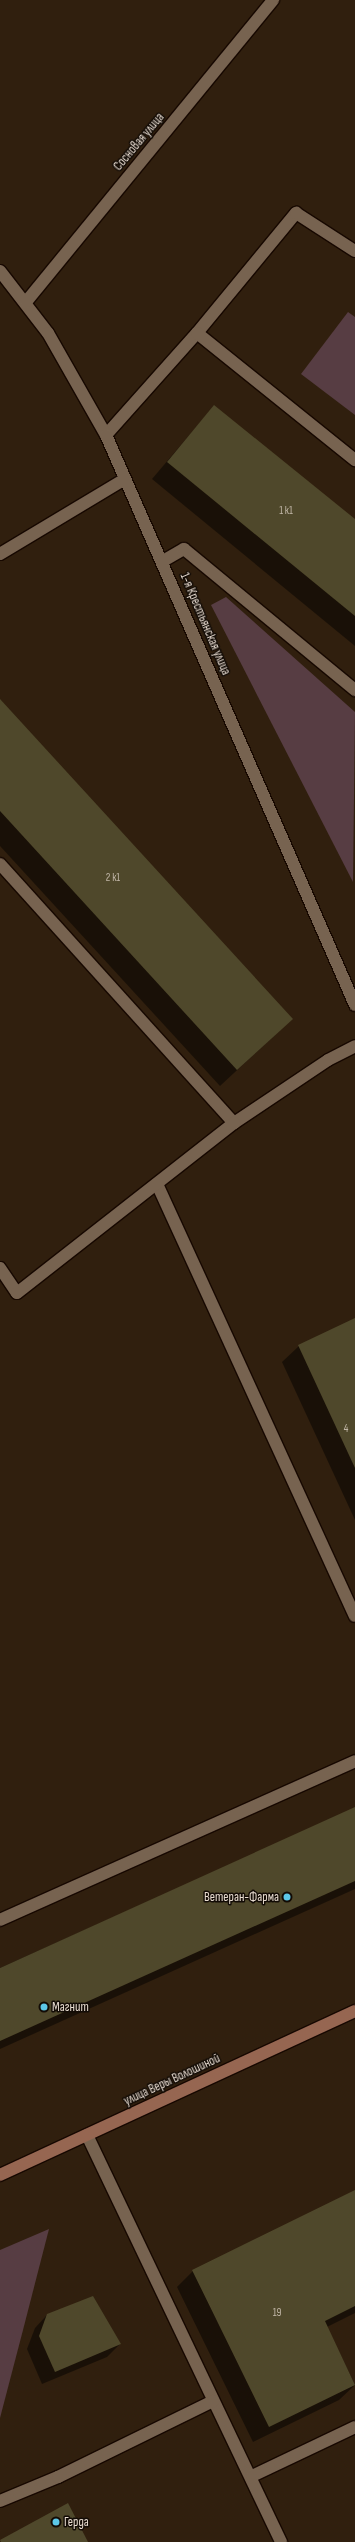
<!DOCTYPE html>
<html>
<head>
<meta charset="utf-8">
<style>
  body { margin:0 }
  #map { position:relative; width:355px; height:2542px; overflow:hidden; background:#301f0e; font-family:"Sofia Sans Condensed",sans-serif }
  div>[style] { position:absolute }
  .green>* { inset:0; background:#573d43 }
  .shadow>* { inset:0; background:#0007 }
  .building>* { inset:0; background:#4f482b }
  .roads { filter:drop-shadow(1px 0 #170800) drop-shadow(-1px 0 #170800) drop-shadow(0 1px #170800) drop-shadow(0 -1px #170800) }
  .lane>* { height:12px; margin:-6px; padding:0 6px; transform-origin:6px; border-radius:6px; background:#776350 }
  .street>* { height:12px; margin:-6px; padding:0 6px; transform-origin:6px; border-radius:6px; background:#776350 }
  .secondary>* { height:12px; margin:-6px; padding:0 6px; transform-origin:6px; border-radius:6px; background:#966651 }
  .dots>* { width:11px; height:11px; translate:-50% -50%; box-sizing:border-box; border:2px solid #120b05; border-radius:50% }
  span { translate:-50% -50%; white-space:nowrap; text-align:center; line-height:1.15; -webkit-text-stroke:3px #120b05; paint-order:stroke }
  .number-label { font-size:11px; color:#c2b7a8 }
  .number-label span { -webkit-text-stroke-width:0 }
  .street-label { font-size:13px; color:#e8dcd1 }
  .poi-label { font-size:13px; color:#e8dcd1 }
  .right { translate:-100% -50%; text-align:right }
  .left { translate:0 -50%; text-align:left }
</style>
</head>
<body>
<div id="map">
  <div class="green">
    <div style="clip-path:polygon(348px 312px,355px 317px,355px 415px,301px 374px)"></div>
    <div style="clip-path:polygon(226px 597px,355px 712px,353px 882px,211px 605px)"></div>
    <div style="clip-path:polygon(49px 2229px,23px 2330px,0 2418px,0 2250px)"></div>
  </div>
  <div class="shadow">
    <div style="clip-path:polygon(214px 406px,355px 520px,355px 646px,152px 479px)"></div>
    <div style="clip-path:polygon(0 700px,275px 1035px,220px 1086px,0 846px)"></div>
    <div style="clip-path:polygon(355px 1319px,355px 1520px,282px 1362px,299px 1346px)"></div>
    <div style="clip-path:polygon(355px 1809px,355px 1889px,0 2049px,0 1968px)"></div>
    <div style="clip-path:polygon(355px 2191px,355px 2313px,327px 2327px,355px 2385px,339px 2400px,253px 2442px,177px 2287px,193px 2271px)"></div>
    <div style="clip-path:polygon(47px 2315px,120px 2344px,107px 2357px,42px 2384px,27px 2349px,35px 2328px)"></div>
  </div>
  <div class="building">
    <div style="clip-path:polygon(214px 405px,355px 519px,355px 616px,167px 462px)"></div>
    <div style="clip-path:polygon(0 699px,293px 1019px,237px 1070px,0 811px)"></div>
    <div style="clip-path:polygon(355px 1318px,355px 1468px,298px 1345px)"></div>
    <div style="clip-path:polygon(355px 1807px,355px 1881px,0 2041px,0 1968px)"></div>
    <div style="clip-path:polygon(355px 2190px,355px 2306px,325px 2321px,355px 2385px,269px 2427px,192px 2270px)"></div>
    <div style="clip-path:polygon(93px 2296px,121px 2344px,55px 2372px,39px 2336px,47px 2314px)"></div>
    <div style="clip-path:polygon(68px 2503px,88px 2542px,1px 2542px,0 2540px)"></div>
  </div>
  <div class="roads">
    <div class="lane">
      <div style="left:197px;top:333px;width:156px;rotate:-50.5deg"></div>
      <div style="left:296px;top:213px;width:70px;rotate:32.8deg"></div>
      <div style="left:106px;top:435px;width:137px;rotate:-48.3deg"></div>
      <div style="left:197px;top:333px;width:203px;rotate:38.8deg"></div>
      <div style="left:0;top:554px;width:146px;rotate:-31deg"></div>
      <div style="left:163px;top:561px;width:24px;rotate:-30deg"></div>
      <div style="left:184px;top:549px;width:222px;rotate:39.5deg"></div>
      <div style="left:0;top:864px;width:349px;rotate:47.9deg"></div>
      <div style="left:234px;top:1123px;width:113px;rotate:-33.8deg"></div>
      <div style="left:328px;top:1060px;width:30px;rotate:-27deg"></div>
      <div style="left:157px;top:1184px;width:475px;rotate:65.4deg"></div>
      <div style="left:0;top:1268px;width:30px;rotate:56deg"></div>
      <div style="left:17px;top:1293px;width:276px;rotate:-38.1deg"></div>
      <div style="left:0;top:1920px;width:389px;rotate:-24.1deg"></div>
      <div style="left:87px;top:2135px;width:451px;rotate:64.5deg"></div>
      <div style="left:252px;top:2476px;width:114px;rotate:-25.4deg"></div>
      <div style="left:0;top:2501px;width:63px;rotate:-22.5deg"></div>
      <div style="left:58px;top:2477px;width:173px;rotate:-26.1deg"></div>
    </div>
    <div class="street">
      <div style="left:0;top:271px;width:78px;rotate:52.3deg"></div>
      <div style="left:48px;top:333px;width:117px;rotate:60.4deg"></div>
      <div style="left:106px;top:435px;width:622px;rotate:66.4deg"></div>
      <div style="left:26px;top:302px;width:390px;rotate:-50.7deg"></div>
    </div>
    <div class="secondary">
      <div style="left:0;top:2175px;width:391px;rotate:-24.8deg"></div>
    </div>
  </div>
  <div class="dots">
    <div style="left:287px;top:1897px;background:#5cc7e7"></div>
    <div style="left:44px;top:2007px;background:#5cc7e7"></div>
    <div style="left:56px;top:2522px;background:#5cc7e7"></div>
  </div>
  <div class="number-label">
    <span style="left:286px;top:511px">1 к1</span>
    <span style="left:113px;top:878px">2 к1</span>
    <span style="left:346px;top:1429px">4</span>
    <span style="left:277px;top:2313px">19</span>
  </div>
  <div class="street-label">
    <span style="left:139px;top:142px;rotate:-50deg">Сосновая улица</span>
    <span style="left:205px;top:624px;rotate:67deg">1-я Крестьянская улица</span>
    <span style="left:172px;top:2080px;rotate:-25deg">улица Веры Волошиной</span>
  </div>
  <div class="poi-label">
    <span class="right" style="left:279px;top:1897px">Ветеран-Фарма</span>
    <span class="left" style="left:52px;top:2007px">Магнит</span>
    <span class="left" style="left:64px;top:2522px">Герда</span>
  </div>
</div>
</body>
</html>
